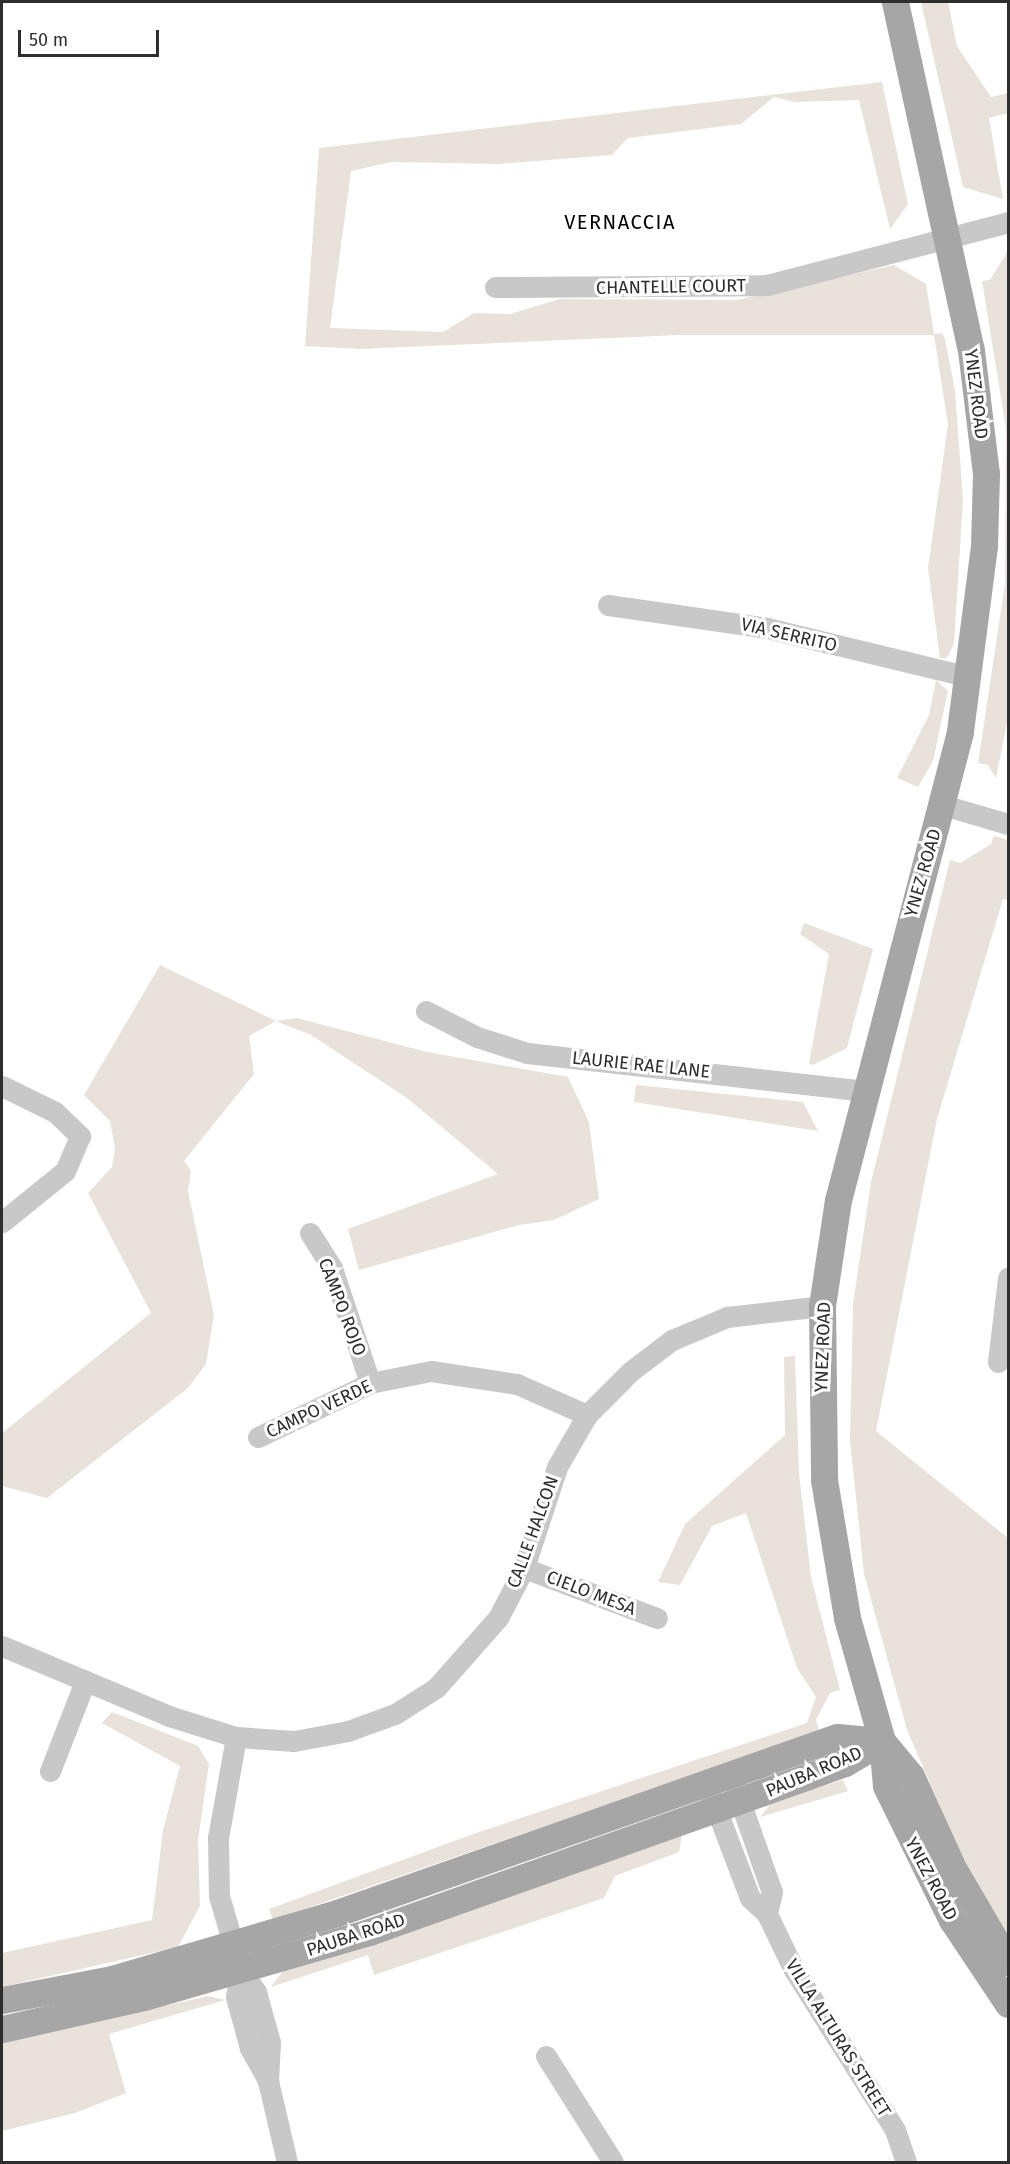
<!DOCTYPE html>
<html>
<head>
<meta charset="utf-8">
<style>
  body { margin:0 }
  #map { position:relative; width:1010px; height:2164px; overflow:hidden; background:#fff; font-family:"Fira Sans",sans-serif }
  div>[style] { position:absolute }
  .green>* { inset:0; background:#e8e2da }
  .minor>* { height:21px; margin:-10.5px; padding:0 10.5px; transform-origin:10.5px; border-radius:10.5px; background:#c8c8c8 }
  .major>* { height:27px; margin:-13.5px; padding:0 13.5px; transform-origin:13.5px; border-radius:13.5px; background:#a6a6a6 }
  span { translate:-50% -50%; white-space:nowrap; text-align:center; line-height:1.15; -webkit-text-stroke:6px #fff; paint-order:stroke }
  .street-label { font-size:18px; color:#2e2e2e }
  .neighbourhood-label { font-size:20px; color:#000; letter-spacing:1.5px }
  .frame { position:absolute; inset:0; border:3px solid #2e2e2e; pointer-events:none }
  .scale { position:absolute; left:18px; top:30px; width:141px; height:27px; box-sizing:border-box; border:3px solid #2e2e2e; border-top:0; padding-left:8px; font-size:18px; line-height:21px; white-space:nowrap; color:#2e2e2e; -webkit-text-stroke:4px #fff; paint-order:stroke }
</style>
</head>
<body>
<div id="map">
  <div class="green">
    <div style="clip-path:polygon(921px 2px,948px 2px,957px 46px,991px 97px,1008px 93px,1008px 113px,989px 118px,1003px 199px,963px 187px)"></div>
    <div style="clip-path:polygon(882px 82px,908px 204px,890px 229px,859px 100px,795px 102px,774px 97px,741px 124px,628px 138px,612px 155px,499px 164px,392px 162px,351px 171px,330px 328px,443px 332px,474px 313px,510px 314px,560px 299px,737px 300px,894px 265px,926px 284px,934px 334px,942px 333px,945px 339px,955px 391px,963px 500px,954px 644px,947px 658px,940px 658px,928px 568px,948px 424px,934px 335px,679px 335px,360px 349px,305px 346px,319px 148px)"></div>
    <div style="clip-path:polygon(1008px 251px,1008px 718px,996px 778px,988px 765px,978px 763px,1005px 584px,1006px 429px,982px 281px,990px 280px)"></div>
    <div style="clip-path:polygon(936px 680px,948px 691px,933px 761px,918px 787px,897px 778px,929px 715px)"></div>
    <div style="clip-path:polygon(994px 836px,1008px 840px,1008px 900px,1003px 899px,937px 1119px,876px 1431px,1008px 1538px,1008px 1939px,959px 1850px,907px 1730px,864px 1574px,850px 1440px,853px 1304px,871px 1182px,950px 860px,960px 863px,991px 844px)"></div>
    <div style="clip-path:polygon(804px 923px,873px 949px,847px 1048px,813px 1065px,809px 1063px,829px 954px,800px 934px)"></div>
    <div style="clip-path:polygon(160px 965px,276px 1021px,297px 1018px,427px 1052px,568px 1077px,589px 1122px,599px 1199px,554px 1220px,519px 1225px,359px 1270px,348px 1229px,498px 1174px,407px 1098px,311px 1035px,276px 1021px,249px 1036px,254px 1074px,184px 1161px,191px 1171px,188px 1191px,214px 1315px,206px 1364px,188px 1388px,47px 1498px,2px 1486px,2px 1433px,151px 1313px,88px 1193px,112px 1167px,115px 1148px,110px 1121px,84px 1095px)"></div>
    <div style="clip-path:polygon(636px 1085px,803px 1102px,818px 1131px,634px 1102px)"></div>
    <div style="clip-path:polygon(795px 1356px,799px 1473px,811px 1577px,840px 1690px,830px 1693px,816px 1720px,819px 1731px,273px 1920px,269px 1909px,476px 1833px,807px 1723px,816px 1697px,797px 1668px,746px 1513px,712px 1526px,680px 1585px,658px 1582px,685px 1524px,785px 1435px,784px 1357px)"></div>
    <div style="clip-path:polygon(112px 1712px,198px 1746px,209px 1764px,198px 1840px,200px 1906px,178px 1947px,2px 1987px,2px 1953px,152px 1920px,163px 1830px,180px 1766px,102px 1723px)"></div>
    <div style="clip-path:polygon(843px 1780px,848px 1791px,760px 1817px,774px 1800px)"></div>
    <div style="clip-path:polygon(683px 1829px,679px 1852px,615px 1876px,604px 1898px,374px 1975px,368px 1955px,271px 1987px,283px 1971px)"></div>
    <div style="clip-path:polygon(208px 1996px,225px 2000px,109px 2034px,126px 2093px,75px 2113px,2px 2131px,2px 2043px)"></div>
  </div>
  <div class="minor">
    <div style="left:495px;top:287px;width:272px;rotate:-0.4deg"></div>
    <div style="left:767px;top:285px;width:249px;rotate:-14.6deg"></div>
    <div style="left:608px;top:605px;width:161px;rotate:8.2deg"></div>
    <div style="left:767px;top:628px;width:208px;rotate:13.6deg"></div>
    <div style="left:943px;top:805px;width:68px;rotate:16.3deg"></div>
    <div style="left:426px;top:1011px;width:57px;rotate:27deg"></div>
    <div style="left:477px;top:1037px;width:52px;rotate:17.7deg"></div>
    <div style="left:527px;top:1053px;width:339px;rotate:6.4deg"></div>
    <div style="left:2px;top:1086px;width:59px;rotate:26.1deg"></div>
    <div style="left:55px;top:1112px;width:35px;rotate:44deg"></div>
    <div style="left:80px;top:1136px;width:38px;rotate:113deg"></div>
    <div style="left:65px;top:1171px;width:81px;rotate:141deg"></div>
    <div style="left:310px;top:1233px;width:41px;rotate:57.8deg"></div>
    <div style="left:332px;top:1268px;width:121px;rotate:71.7deg"></div>
    <div style="left:998px;top:1362px;width:85px;rotate:-83.2deg"></div>
    <div style="left:258px;top:1437px;width:124px;rotate:-25.7deg"></div>
    <div style="left:370px;top:1383px;width:62px;rotate:-11.1deg"></div>
    <div style="left:431px;top:1371px;width:87px;rotate:8.6deg"></div>
    <div style="left:517px;top:1384px;width:77px;rotate:23.9deg"></div>
    <div style="left:524px;top:1568px;width:142px;rotate:20.6deg"></div>
    <div style="left:2px;top:1646px;width:181px;rotate:22.7deg"></div>
    <div style="left:169px;top:1716px;width:70px;rotate:17.4deg"></div>
    <div style="left:236px;top:1737px;width:58px;rotate:3.9deg"></div>
    <div style="left:294px;top:1741px;width:55px;rotate:-10.5deg"></div>
    <div style="left:348px;top:1731px;width:50px;rotate:-19.9deg"></div>
    <div style="left:395px;top:1714px;width:49px;rotate:-32.4deg"></div>
    <div style="left:436px;top:1688px;width:94px;rotate:-48.5deg"></div>
    <div style="left:498px;top:1618px;width:56px;rotate:-62.5deg"></div>
    <div style="left:524px;top:1568px;width:106px;rotate:-71.9deg"></div>
    <div style="left:557px;top:1467px;width:60px;rotate:-60deg"></div>
    <div style="left:587px;top:1415px;width:62px;rotate:-45deg"></div>
    <div style="left:631px;top:1371px;width:51px;rotate:-37.1deg"></div>
    <div style="left:672px;top:1340px;width:60px;rotate:-22.7deg"></div>
    <div style="left:727px;top:1317px;width:96px;rotate:-6.6deg"></div>
    <div style="left:236px;top:1737px;width:103px;rotate:100.1deg"></div>
    <div style="left:218px;top:1838px;width:58px;rotate:89deg"></div>
    <div style="left:219px;top:1896px;width:78px;rotate:73.7deg"></div>
    <div style="left:241px;top:1971px;width:26px;rotate:54deg"></div>
    <div style="left:256px;top:1992px;width:52px;rotate:74.4deg"></div>
    <div style="left:270px;top:2042px;width:39px;rotate:93deg"></div>
    <div style="left:50px;top:1771px;width:97px;rotate:-68.7deg"></div>
    <div style="left:735px;top:1787px;width:111px;rotate:70.6deg"></div>
    <div style="left:772px;top:1892px;width:23px;rotate:103deg"></div>
    <div style="left:711px;top:1795px;width:110px;rotate:69.3deg"></div>
    <div style="left:750px;top:1898px;width:23px;rotate:43deg"></div>
    <div style="left:767px;top:1914px;width:62px;rotate:64.3deg"></div>
    <div style="left:794px;top:1970px;width:189px;rotate:57.7deg"></div>
    <div style="left:895px;top:2130px;width:34px;rotate:71deg"></div>
    <div style="left:241px;top:1971px;width:26px;rotate:101deg"></div>
    <div style="left:236px;top:1997px;width:53px;rotate:74.6deg"></div>
    <div style="left:250px;top:2048px;width:38px;rotate:61deg"></div>
    <div style="left:268px;top:2081px;width:83px;rotate:76.8deg"></div>
    <div style="left:546px;top:2056px;width:125px;rotate:57.7deg"></div>
  </div>
  <div class="major">
    <div style="left:895px;top:2px;width:356px;rotate:77.7deg"></div>
    <div style="left:971px;top:350px;width:125px;rotate:83.1deg"></div>
    <div style="left:986px;top:474px;width:72px;rotate:91.6deg"></div>
    <div style="left:984px;top:546px;width:188px;rotate:97.4deg"></div>
    <div style="left:960px;top:732px;width:484px;rotate:104.6deg"></div>
    <div style="left:838px;top:1200px;width:107px;rotate:98.6deg"></div>
    <div style="left:822px;top:1306px;width:174px;rotate:89.3deg"></div>
    <div style="left:824px;top:1480px;width:140px;rotate:80.5deg"></div>
    <div style="left:847px;top:1618px;width:128px;rotate:74.1deg"></div>
    <div style="left:882px;top:1741px;width:45px;rotate:84.9deg"></div>
    <div style="left:886px;top:1786px;width:149px;rotate:63.8deg"></div>
    <div style="left:952px;top:1920px;width:101px;rotate:56.3deg"></div>
    <div style="left:882px;top:1741px;width:45px;rotate:50.4deg"></div>
    <div style="left:911px;top:1776px;width:101px;rotate:65.5deg"></div>
    <div style="left:953px;top:1868px;width:109px;rotate:59.7deg"></div>
    <div style="left:2px;top:2000px;width:112px;rotate:-10.8deg"></div>
    <div style="left:112px;top:1979px;width:234px;rotate:-16.3deg"></div>
    <div style="left:337px;top:1913px;width:530px;rotate:-19.39deg"></div>
    <div style="left:837px;top:1737px;width:45px;rotate:5.1deg"></div>
    <div style="left:2px;top:2029px;width:146px;rotate:-12.7deg"></div>
    <div style="left:144px;top:1997px;width:234px;rotate:-16.1deg"></div>
    <div style="left:369px;top:1932px;width:505px;rotate:-19.55deg"></div>
    <div style="left:845px;top:1763px;width:43px;rotate:-30.7deg"></div>
  </div>
  <div class="street-label">
    <span style="left:671px;top:287px;rotate:-1deg">CHANTELLE COURT</span>
    <span style="left:976px;top:394px;rotate:83deg">YNEZ ROAD</span>
    <span style="left:789px;top:635px;rotate:13deg">VIA SERRITO</span>
    <span style="left:923px;top:873px;rotate:-74deg">YNEZ ROAD</span>
    <span style="left:641px;top:1065px;rotate:6deg">LAURIE RAE LANE</span>
    <span style="left:342px;top:1307px;rotate:69deg">CAMPO ROJO</span>
    <span style="left:823px;top:1347px;rotate:-88deg">YNEZ ROAD</span>
    <span style="left:319px;top:1409px;rotate:-25deg">CAMPO VERDE</span>
    <span style="left:533px;top:1532px;rotate:-70deg">CALLE HALCON</span>
    <span style="left:591px;top:1593px;rotate:21deg">CIELO MESA</span>
    <span style="left:814px;top:1772px;rotate:-23deg">PAUBA ROAD</span>
    <span style="left:931px;top:1879px;rotate:62deg">YNEZ ROAD</span>
    <span style="left:356px;top:1935px;rotate:-18deg">PAUBA ROAD</span>
    <span style="left:838px;top:2038px;rotate:58deg">VILLA ALTURAS STREET</span>
  </div>
  <div class="neighbourhood-label">
    <span style="left:620px;top:222px">VERNACCIA</span>
  </div>
  <div class="frame"></div>
  <div class="scale">50 m</div>
</div>
</body>
</html>
